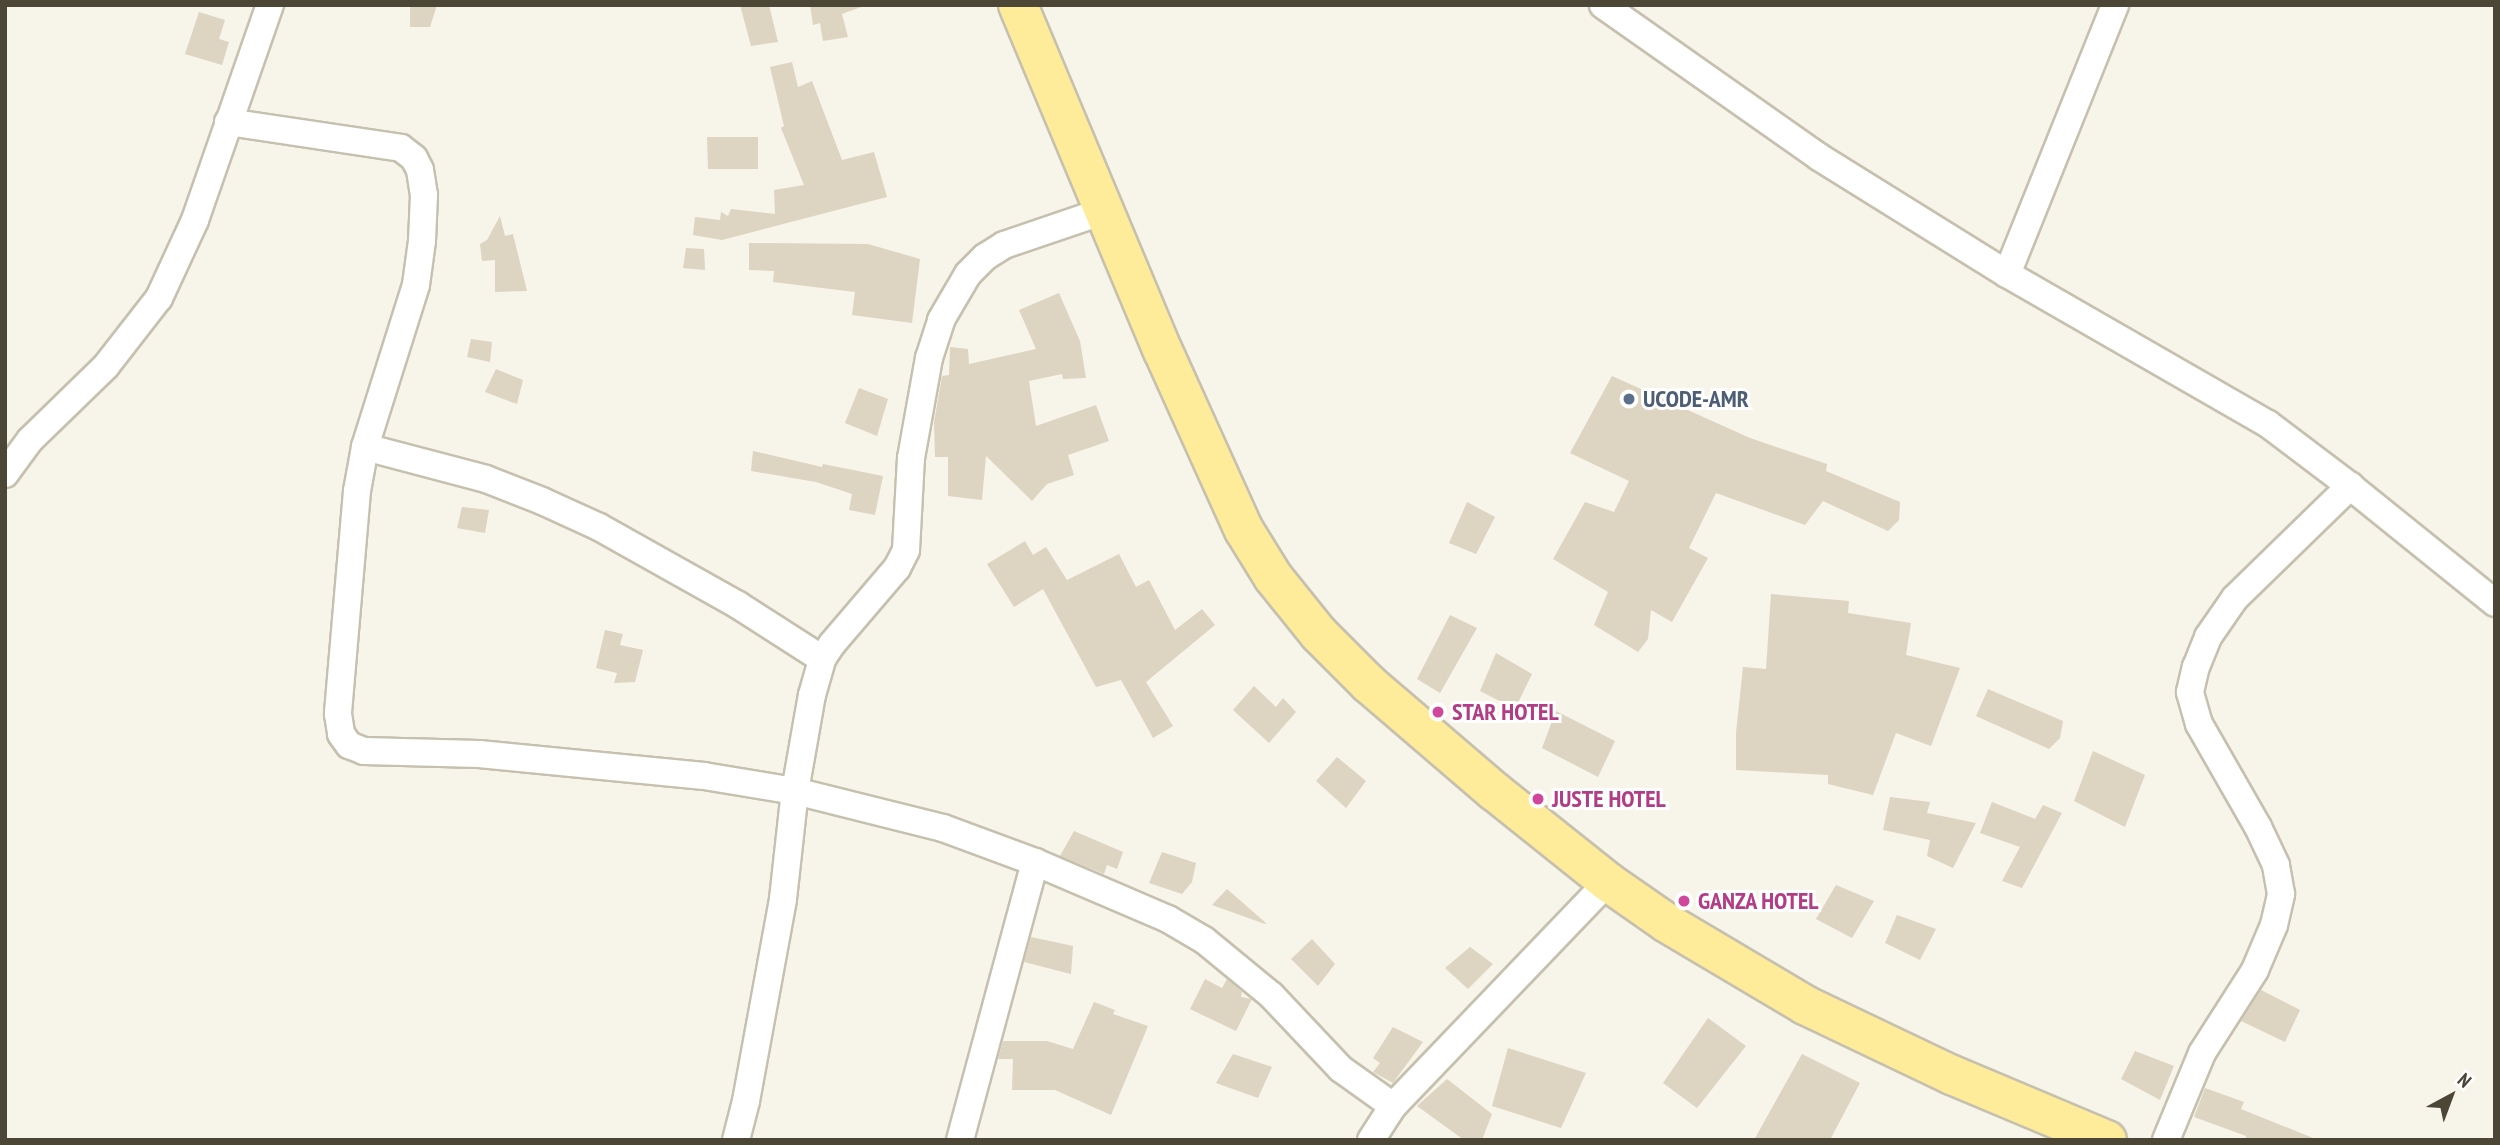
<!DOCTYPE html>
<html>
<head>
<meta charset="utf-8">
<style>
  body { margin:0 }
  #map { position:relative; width:2500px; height:1145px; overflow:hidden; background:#f7f4ea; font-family:"PT Sans Narrow",sans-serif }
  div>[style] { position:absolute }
  .building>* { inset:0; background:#ddd4c1 }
  .roads { filter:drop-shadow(2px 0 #c6c0ae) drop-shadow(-2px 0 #c6c0ae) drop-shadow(0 2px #c6c0ae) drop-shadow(0 -2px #c6c0ae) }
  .minor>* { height:26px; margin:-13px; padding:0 13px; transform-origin:13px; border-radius:13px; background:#fff }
  .primary>* { height:38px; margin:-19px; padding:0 19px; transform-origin:19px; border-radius:19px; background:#ffec9b }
  .dots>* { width:19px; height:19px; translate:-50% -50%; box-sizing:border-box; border:4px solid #fff; border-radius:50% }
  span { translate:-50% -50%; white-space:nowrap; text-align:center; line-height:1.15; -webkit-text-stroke:6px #fff; paint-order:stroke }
  .service-label { font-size:24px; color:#4e5e75; font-weight:700 }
  .left { translate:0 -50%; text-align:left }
  .hotel-label { font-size:24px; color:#b23c85; font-weight:700 }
  .frame { position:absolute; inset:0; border:7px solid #4c4637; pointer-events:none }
  .north { position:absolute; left:2416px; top:1061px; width:70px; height:70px; -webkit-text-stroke:5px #fff; paint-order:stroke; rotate:41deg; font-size:19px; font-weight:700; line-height:28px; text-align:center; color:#4c4637 }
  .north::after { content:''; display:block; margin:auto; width:24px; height:32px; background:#4c4637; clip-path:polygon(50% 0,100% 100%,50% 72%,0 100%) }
</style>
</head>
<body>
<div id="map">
  <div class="building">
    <div style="clip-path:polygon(410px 5px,437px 5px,430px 27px,410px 27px)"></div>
    <div style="clip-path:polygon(740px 5px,769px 5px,778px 42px,751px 46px)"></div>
    <div style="clip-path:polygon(810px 5px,861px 5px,861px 7px,842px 14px,848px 37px,823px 41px,820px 23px,813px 25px)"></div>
    <div style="clip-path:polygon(199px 12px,225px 20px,219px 39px,229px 42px,222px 65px,185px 54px)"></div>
    <div style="clip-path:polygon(792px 62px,798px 87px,812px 81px,842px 160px,874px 152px,887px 197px,722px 240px,693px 235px,695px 217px,720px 220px,721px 212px,728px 216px,731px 209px,775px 214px,774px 190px,804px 185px,781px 128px,784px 126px,770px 67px)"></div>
    <div style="clip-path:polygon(707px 137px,758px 137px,758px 169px,708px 169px)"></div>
    <div style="clip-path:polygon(500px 216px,505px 236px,513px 234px,527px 291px,495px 292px,495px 260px,482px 261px,480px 244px,487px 240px)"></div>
    <div style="clip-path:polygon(749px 243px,868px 244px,920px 259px,912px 323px,852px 315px,855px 292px,773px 282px,774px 271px,749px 270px)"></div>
    <div style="clip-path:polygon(686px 248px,704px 249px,705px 270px,683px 268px)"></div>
    <div style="clip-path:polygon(1059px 293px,1080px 341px,1086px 378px,1063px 379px,1062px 374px,1029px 381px,1036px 426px,1096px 405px,1109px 441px,1068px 455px,1074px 475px,1047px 484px,1032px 501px,986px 456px,982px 500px,948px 496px,948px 457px,935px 457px,934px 422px,942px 376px,949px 375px,950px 347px,968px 349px,969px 364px,1036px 349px,1019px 310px)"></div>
    <div style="clip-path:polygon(471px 339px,492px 342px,490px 362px,467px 357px)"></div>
    <div style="clip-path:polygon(496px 369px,523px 380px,517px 404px,485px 392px)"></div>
    <div style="clip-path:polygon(1612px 376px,1750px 438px,1827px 464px,1826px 471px,1900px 502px,1899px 520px,1888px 531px,1823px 501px,1805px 525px,1716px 493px,1689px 548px,1708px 558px,1672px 622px,1651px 610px,1648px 639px,1638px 652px,1594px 625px,1608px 592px,1553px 559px,1585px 502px,1614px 512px,1629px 481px,1570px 453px)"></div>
    <div style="clip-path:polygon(859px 388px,888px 399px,877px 436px,845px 423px)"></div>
    <div style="clip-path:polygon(753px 451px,822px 467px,823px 464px,883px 476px,875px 515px,849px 510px,852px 494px,816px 482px,751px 471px)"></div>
    <div style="clip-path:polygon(1467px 502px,1495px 517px,1476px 554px,1449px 543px)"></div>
    <div style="clip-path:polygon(462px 507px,489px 510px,485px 533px,457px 528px)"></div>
    <div style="clip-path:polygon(1025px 541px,1033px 555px,1046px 547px,1067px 580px,1119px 554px,1136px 587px,1149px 580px,1175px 630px,1202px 609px,1215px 625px,1146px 682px,1173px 726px,1153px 738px,1121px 680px,1096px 687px,1043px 589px,1014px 607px,987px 564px)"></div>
    <div style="clip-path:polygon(1771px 594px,1849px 601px,1848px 613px,1911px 623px,1906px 655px,1960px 668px,1931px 746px,1896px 733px,1873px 795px,1828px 784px,1828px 775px,1736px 770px,1736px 733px,1743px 667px,1766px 669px)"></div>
    <div style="clip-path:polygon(1450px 615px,1477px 628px,1440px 693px,1417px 679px)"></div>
    <div style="clip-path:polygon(605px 630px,623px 634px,620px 645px,643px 650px,635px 682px,614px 683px,617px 673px,596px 668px)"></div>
    <div style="clip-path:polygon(1496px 653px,1532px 674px,1515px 709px,1480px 691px)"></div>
    <div style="clip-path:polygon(1254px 686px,1276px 707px,1283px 698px,1296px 712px,1269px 743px,1233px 710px)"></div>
    <div style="clip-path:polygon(1988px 689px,2063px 721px,2060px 738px,2049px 749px,1976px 716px)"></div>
    <div style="clip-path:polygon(1556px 711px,1615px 741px,1598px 777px,1542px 748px)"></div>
    <div style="clip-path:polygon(2093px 751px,2145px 775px,2125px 827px,2074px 801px)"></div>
    <div style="clip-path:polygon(1337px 757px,1366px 781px,1346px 808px,1316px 781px)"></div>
    <div style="clip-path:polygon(1890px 797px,1930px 802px,1927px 813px,1976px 823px,1953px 868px,1927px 856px,1930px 840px,1883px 830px)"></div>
    <div style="clip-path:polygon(1992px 802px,2035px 819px,2043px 805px,2062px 813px,2022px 888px,2002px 881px,2020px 847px,1980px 833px)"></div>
    <div style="clip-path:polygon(1074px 831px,1123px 852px,1117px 869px,1107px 865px,1104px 874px,1060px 856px)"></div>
    <div style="clip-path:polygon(1162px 852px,1196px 863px,1192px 882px,1182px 894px,1149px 883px)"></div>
    <div style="clip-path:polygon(1836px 885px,1874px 901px,1852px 938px,1816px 919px)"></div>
    <div style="clip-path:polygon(1227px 889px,1266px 923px,1265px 924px,1212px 905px)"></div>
    <div style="clip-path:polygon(1897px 915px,1936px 929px,1920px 960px,1885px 943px)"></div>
    <div style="clip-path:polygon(1031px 937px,1073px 946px,1071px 974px,1024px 962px)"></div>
    <div style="clip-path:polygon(1312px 939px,1335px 964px,1318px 986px,1291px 959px)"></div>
    <div style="clip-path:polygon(1470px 947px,1493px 964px,1468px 989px,1445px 968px)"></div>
    <div style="clip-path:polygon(1205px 979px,1222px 988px,1227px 979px,1242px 992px,1241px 997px,1252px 999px,1236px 1031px,1190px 1009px)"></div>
    <div style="clip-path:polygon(2261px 990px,2300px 1010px,2285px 1042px,2241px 1021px)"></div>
    <div style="clip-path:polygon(1094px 1002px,1115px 1010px,1113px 1014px,1148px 1026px,1111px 1115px,1055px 1090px,1012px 1090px,1013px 1059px,998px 1059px,1003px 1041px,1047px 1041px,1073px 1049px)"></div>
    <div style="clip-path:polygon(1708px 1018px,1746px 1046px,1697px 1108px,1663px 1083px)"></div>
    <div style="clip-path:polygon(1393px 1027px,1423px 1042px,1393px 1083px,1373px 1072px,1380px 1063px,1373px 1058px)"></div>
    <div style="clip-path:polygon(1508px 1048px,1586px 1073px,1561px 1128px,1492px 1106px)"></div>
    <div style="clip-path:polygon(2135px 1051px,2174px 1066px,2160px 1100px,2121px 1079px)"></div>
    <div style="clip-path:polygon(1233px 1054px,1272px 1067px,1258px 1098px,1216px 1083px)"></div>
    <div style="clip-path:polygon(1802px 1054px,1860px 1083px,1830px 1140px,1754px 1140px)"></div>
    <div style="clip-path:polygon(1447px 1079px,1492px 1114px,1482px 1140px,1464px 1140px,1417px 1106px)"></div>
    <div style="clip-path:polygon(2205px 1088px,2244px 1102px,2241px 1109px,2318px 1140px,2245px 1140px,2246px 1136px,2194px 1117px)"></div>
  </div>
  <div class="roads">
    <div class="minor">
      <div style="left:1603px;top:5px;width:264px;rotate:35.1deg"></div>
      <div style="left:1819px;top:157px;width:221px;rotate:31.9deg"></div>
      <div style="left:2007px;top:274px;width:301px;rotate:29.9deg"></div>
      <div style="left:2268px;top:424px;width:103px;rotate:37.1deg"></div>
      <div style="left:2350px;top:486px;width:186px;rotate:38.9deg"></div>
      <div style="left:228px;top:122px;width:175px;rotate:8.5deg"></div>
      <div style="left:401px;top:148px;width:16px;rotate:38deg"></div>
      <div style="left:414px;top:158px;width:13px;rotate:63deg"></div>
      <div style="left:420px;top:170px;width:25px;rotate:81deg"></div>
      <div style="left:424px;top:195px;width:46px;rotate:92.5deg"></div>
      <div style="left:422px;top:241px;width:44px;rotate:97.8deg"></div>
      <div style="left:416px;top:285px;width:170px;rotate:107.5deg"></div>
      <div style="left:365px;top:447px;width:45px;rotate:100.3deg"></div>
      <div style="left:357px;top:491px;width:224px;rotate:94.9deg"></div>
      <div style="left:338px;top:714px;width:20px;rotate:81deg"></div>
      <div style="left:341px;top:734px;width:14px;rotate:54deg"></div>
      <div style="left:349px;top:745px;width:16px;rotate:22deg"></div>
      <div style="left:364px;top:751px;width:115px;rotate:1.5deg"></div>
      <div style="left:479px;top:754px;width:226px;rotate:5.6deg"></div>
      <div style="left:704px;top:776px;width:92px;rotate:9.4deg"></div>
      <div style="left:795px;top:791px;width:153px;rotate:14deg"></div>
      <div style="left:943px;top:828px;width:98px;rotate:20.3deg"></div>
      <div style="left:1035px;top:862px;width:145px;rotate:23.2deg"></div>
      <div style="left:1168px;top:919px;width:42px;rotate:30.3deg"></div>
      <div style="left:1204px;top:940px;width:87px;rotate:39.4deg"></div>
      <div style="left:1271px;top:995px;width:102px;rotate:46.6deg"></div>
      <div style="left:1341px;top:1069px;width:64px;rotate:35.4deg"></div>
      <div style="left:2007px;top:274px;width:290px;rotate:-68.1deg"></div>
      <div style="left:365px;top:447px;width:125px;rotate:14.8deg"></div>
      <div style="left:486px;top:479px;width:60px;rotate:21.4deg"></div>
      <div style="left:542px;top:501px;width:63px;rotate:24.5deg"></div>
      <div style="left:599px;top:527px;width:159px;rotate:29.3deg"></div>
      <div style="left:738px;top:605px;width:100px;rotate:32.7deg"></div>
      <div style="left:5px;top:474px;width:42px;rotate:-53.7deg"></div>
      <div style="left:30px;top:440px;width:106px;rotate:-44.2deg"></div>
      <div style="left:106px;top:366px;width:86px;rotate:-52.1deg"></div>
      <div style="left:159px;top:298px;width:86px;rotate:-65.2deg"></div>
      <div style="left:195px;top:220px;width:228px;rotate:-70.8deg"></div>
      <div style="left:736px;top:1140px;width:40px;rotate:-75.6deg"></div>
      <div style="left:746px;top:1101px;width:205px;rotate:-79.6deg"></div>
      <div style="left:783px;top:899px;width:109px;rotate:-83.7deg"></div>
      <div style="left:795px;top:791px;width:97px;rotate:-80deg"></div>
      <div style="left:812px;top:695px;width:37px;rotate:-74deg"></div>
      <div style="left:822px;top:659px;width:18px;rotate:-56deg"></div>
      <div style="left:832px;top:644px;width:100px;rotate:-49.5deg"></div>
      <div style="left:897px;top:568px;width:20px;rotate:-63deg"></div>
      <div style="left:906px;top:550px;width:92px;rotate:-86.9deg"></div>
      <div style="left:911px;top:458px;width:102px;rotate:-79.8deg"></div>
      <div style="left:929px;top:358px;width:40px;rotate:-72deg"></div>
      <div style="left:941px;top:320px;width:53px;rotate:-59.6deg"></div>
      <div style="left:968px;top:274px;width:24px;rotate:-45deg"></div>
      <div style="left:985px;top:257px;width:22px;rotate:-32deg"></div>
      <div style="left:1004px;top:245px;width:106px;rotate:-18.8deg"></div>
      <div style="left:960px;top:1140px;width:288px;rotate:-74.9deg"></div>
      <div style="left:1371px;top:1140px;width:40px;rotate:-57.1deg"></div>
      <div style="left:1393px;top:1106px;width:310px;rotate:-46.2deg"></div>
      <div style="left:2166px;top:1140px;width:94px;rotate:-67.5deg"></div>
      <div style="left:2202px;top:1053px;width:98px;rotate:-57.4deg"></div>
      <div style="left:2255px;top:970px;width:49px;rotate:-67.1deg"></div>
      <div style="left:2274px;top:925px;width:32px;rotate:-77deg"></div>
      <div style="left:2281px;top:894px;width:29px;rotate:-100deg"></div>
      <div style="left:2276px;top:865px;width:42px;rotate:-115.3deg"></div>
      <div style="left:2258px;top:827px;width:119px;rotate:-119.8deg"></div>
      <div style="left:2199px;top:724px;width:33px;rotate:-106deg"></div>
      <div style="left:2190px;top:692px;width:26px;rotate:-77deg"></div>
      <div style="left:2196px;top:667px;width:32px;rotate:-68deg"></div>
      <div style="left:2208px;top:637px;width:47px;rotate:-55.3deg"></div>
      <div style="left:2235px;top:598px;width:161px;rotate:-44.2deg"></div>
    </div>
    <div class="primary">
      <div style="left:1018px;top:5px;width:375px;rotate:67.3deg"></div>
      <div style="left:1163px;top:351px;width:196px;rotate:65.7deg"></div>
      <div style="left:1244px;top:530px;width:55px;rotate:58.3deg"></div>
      <div style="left:1273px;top:577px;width:73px;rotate:51.1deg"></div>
      <div style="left:1319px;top:634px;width:71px;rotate:45deg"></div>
      <div style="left:1369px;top:684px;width:165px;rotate:40.6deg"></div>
      <div style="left:1494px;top:791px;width:146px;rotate:38.6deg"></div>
      <div style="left:1608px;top:882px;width:72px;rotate:34.8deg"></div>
      <div style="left:1667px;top:923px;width:161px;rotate:30.7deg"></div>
      <div style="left:1805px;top:1005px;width:163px;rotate:25.5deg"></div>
      <div style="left:1952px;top:1075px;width:168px;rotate:22.8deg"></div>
    </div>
  </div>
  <div class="dots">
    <div style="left:1629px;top:399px;background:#5c6f8a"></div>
    <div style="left:1438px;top:712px;background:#d1479c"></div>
    <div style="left:1538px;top:799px;background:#d1479c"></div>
    <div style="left:1684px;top:901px;background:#d1479c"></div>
  </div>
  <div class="service-label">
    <span class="left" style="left:1643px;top:399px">UCODE-AMR</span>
  </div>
  <div class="hotel-label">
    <span class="left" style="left:1452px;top:712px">STAR HOTEL</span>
    <span class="left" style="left:1552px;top:799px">JUSTE HOTEL</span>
    <span class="left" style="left:1698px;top:901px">GANZA HOTEL</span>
  </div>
  <div class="frame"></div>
  <div class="north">N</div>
</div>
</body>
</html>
